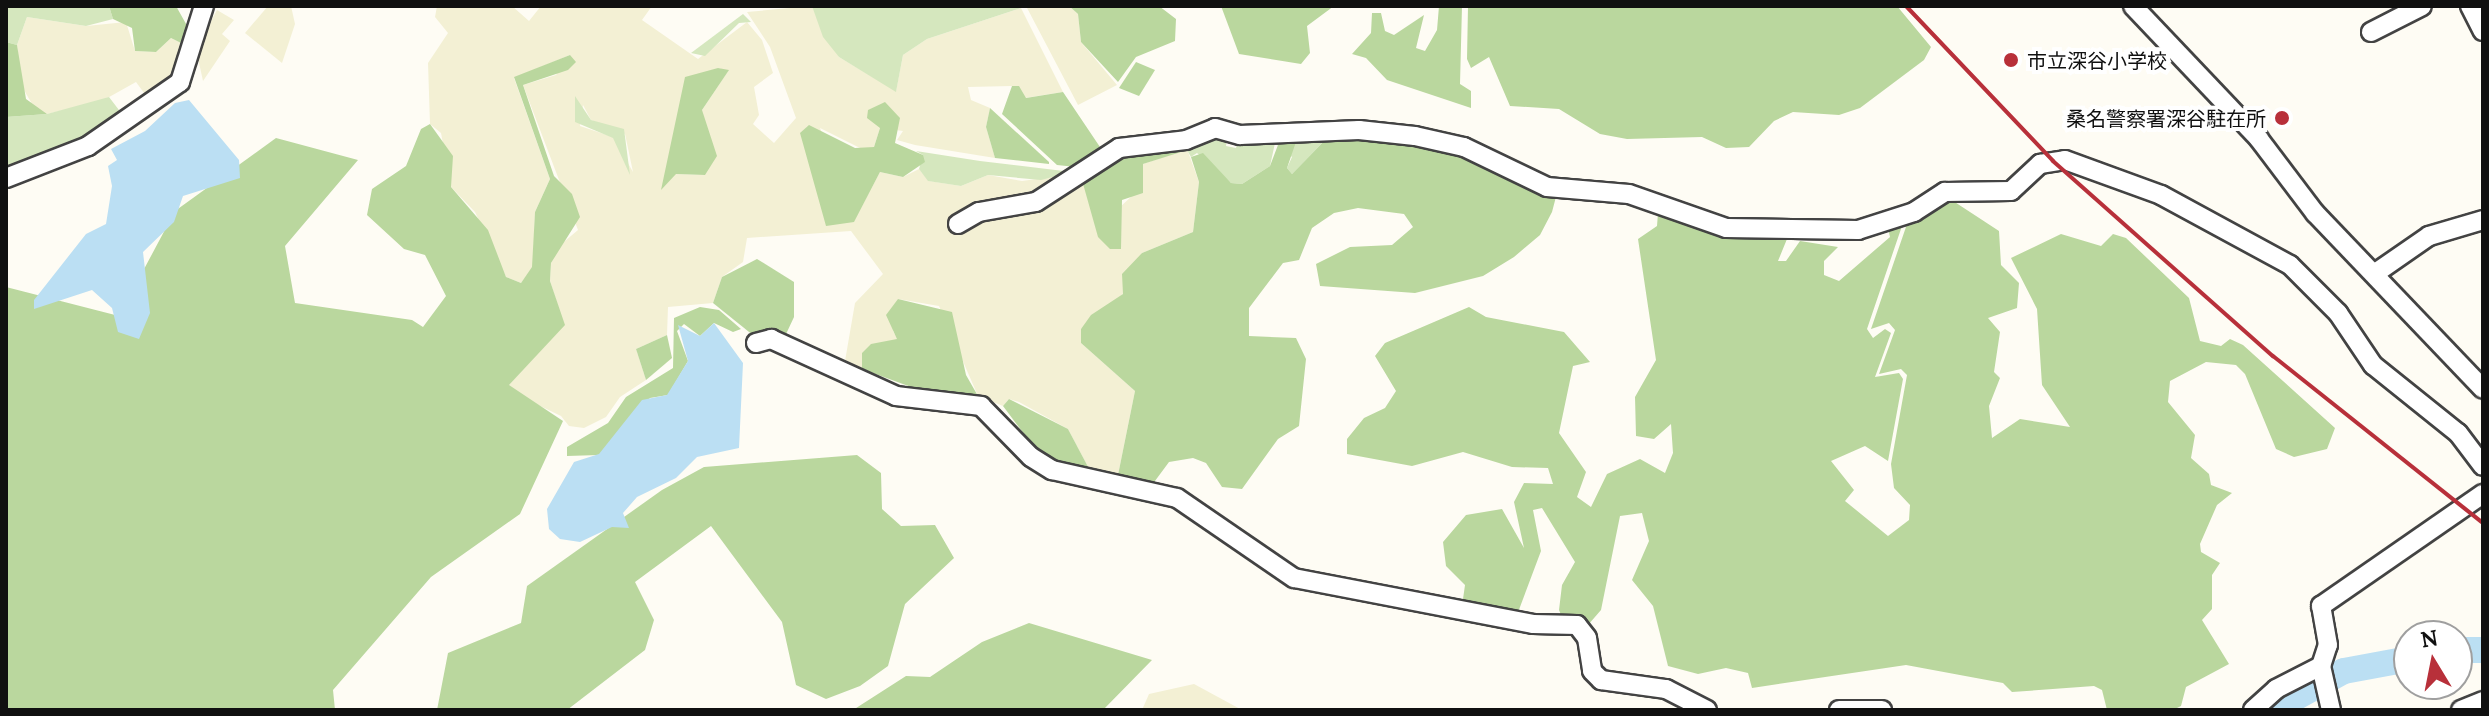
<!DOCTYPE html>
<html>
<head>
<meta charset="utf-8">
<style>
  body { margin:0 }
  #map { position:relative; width:2489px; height:716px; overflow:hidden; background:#fefcf4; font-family:Lora,"Noto Sans JP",serif }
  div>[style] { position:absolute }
  .farmland>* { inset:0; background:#f3f0d4 }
  .green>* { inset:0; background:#d5e7be }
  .forest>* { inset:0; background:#bad79e }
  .water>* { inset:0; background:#bbdff3 }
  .river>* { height:26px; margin:-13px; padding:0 13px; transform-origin:13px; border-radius:13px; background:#bbdff3 }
  .roads { filter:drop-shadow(2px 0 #434343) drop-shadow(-2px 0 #434343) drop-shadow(0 2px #434343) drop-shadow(0 -2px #434343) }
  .minor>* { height:18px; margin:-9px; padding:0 9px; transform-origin:9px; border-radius:9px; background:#fff }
  .rail>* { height:4px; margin:-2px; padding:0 2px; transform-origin:2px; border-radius:2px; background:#b8303a }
  .dots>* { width:22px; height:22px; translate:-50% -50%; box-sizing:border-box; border:4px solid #fff; border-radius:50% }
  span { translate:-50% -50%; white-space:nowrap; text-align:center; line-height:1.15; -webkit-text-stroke:8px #fff; paint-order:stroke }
  .poi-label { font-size:20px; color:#101010 }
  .left { translate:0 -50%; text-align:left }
  .right { translate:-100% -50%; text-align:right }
  .frame { position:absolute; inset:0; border:8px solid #101010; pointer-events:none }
  .north { position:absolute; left:2393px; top:620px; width:80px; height:80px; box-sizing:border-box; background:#fff; border:2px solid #9f9f9f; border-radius:50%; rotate:350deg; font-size:22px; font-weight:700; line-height:32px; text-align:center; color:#101010 }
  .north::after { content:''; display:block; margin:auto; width:28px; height:36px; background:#b8303a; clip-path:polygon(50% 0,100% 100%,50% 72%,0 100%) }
</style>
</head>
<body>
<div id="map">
  <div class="farmland">
    <div style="clip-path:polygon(268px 6px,291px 6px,295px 24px,282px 63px,245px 33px)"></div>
    <div style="clip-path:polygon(evenodd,437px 6px,512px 6px,529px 21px,541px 6px,652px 6px,642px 20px,698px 59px,747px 22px,762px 40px,773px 73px,754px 87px,759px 115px,753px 124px,774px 143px,796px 118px,770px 47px,747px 12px,812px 6px,839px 57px,896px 91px,903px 55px,927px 39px,1021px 8px,1063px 92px,1025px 98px,1012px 86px,968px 87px,971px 100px,990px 108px,986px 127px,995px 158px,915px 145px,897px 140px,903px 131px,880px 128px,874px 147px,864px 150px,820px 128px,854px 221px,880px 172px,903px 177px,919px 169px,929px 181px,961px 186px,988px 175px,1022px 181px,1080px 173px,1120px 249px,1118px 209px,1134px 194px,1143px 164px,1187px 149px,1199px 182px,1193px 232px,1142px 253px,1123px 294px,1081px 329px,1081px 343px,1135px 391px,1117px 480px,1095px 480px,1068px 429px,1019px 402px,1009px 399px,1003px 406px,978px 396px,939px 306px,898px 299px,893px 331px,898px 339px,864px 360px,862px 369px,845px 361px,855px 303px,883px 274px,851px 231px,747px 238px,743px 262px,722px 277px,713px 303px,668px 307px,667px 335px,636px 349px,646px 380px,620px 397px,606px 417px,584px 428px,569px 426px,561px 416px,505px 389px,564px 325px,550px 281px,551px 263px,559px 246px,578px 230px,523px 85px,556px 75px,570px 55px,514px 78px,550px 179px,535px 212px,533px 267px,521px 283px,506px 277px,475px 212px,451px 187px,441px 133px,430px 124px,428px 63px,448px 33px,435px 17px,437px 6px,718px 68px,728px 71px,702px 110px,705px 175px,676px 174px,718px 68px,437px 6px,583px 105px,591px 120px,625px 134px,633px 172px,613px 137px,580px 126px,583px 105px)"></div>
    <div style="clip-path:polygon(1026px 6px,1069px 6px,1078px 14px,1081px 42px,1117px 85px,1078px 105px)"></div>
    <div style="clip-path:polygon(217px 10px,234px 20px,222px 34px,230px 41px,203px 81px,196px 49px)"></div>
    <div style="clip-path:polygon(27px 17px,86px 26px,126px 22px,135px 51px,156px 52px,171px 38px,185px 45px,170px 80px,147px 97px,136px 82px,102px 101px,47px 114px,35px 109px,21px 85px,17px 45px)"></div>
    <div style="clip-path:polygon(1194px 684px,1242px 710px,1142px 710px,1149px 694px)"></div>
  </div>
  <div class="green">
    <div style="clip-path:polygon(6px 6px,109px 6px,113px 19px,86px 26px,27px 17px,17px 45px,6px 42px)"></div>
    <div style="clip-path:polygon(812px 6px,1020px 6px,1021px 8px,927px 39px,903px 55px,896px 92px,839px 57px,823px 37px)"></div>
    <div style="clip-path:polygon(743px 14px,751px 22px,739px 23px,705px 56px,691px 53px)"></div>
    <div style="clip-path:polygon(575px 96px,591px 120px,624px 129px,630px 175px,613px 138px,575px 122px)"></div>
    <div style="clip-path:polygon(109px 97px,122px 114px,93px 136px,6px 173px,6px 117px,47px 114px)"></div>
    <div style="clip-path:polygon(1228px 135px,1226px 146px,1236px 148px,1238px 138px,1330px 135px,1292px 174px,1287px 168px,1292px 157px,1275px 143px,1270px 166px,1242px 184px,1231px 183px,1197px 153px,1191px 157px,1184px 145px)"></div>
    <div style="clip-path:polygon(916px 151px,980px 161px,1072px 172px,1041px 180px,988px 175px,961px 186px,928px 181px,919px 169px,923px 155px)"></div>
  </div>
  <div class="forest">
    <div style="clip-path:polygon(109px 6px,176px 6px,190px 31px,185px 45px,171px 38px,156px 52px,135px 51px,132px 28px,113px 19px)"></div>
    <div style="clip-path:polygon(1069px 6px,1159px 6px,1176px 19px,1175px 41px,1136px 57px,1118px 82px,1081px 42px,1078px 14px)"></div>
    <div style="clip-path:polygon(1221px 6px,1334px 6px,1307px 26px,1310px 53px,1301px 64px,1239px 54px)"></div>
    <div style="clip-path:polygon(1439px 6px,1462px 6px,1460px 84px,1471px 91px,1471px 108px,1387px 80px,1366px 58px,1352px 54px,1371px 33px,1372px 13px,1381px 13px,1385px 31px,1394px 35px,1424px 15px,1416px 48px,1425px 51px,1437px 30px)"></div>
    <div style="clip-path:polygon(1468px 6px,1897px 6px,1931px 47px,1924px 60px,1860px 108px,1839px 115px,1793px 112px,1774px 121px,1749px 147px,1726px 148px,1702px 137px,1627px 139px,1600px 134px,1559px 109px,1510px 106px,1489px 57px,1471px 68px,1467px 59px)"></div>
    <div style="clip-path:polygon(6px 42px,17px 45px,26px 99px,47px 114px,6px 117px)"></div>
    <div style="clip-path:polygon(570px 55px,576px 62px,568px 70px,523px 85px,554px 176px,572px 194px,580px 217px,551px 263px,550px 281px,565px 325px,509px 385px,563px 421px,520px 514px,431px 577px,333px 690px,335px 710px,6px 710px,6px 287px,119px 316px,175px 211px,276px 138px,358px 160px,285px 246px,295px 303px,412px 320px,423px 327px,446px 296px,425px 255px,404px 249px,367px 215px,372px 189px,406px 166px,421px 129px,430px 124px,453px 156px,451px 187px,488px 230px,506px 277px,521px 283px,532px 267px,535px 212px,550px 179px,514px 77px)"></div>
    <div style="clip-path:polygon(1136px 62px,1155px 70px,1139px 96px,1119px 88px)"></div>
    <div style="clip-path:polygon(718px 68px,729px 70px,702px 110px,717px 156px,705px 175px,676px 174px,661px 190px,685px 77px)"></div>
    <div style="clip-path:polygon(1012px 86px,1019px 86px,1026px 98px,1063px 92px,1102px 150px,1076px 167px,1057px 165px,1002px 114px)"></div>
    <div style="clip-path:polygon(885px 102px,900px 118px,895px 143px,923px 155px,925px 162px,903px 177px,880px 172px,854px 222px,826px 226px,800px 133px,809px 125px,855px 148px,874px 147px,880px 128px,867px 118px,868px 110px)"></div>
    <div style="clip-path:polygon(990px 108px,1049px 162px,1049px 164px,995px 158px,986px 127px)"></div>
    <div style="clip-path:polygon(1330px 135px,1463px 149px,1557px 193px,1552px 212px,1540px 235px,1514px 257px,1483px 276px,1415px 293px,1320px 286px,1316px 264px,1350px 247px,1392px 245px,1413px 227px,1404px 214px,1358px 208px,1334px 213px,1312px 228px,1299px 260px,1283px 263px,1249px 308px,1249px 336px,1296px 338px,1306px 359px,1299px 426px,1278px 439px,1242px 489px,1222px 487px,1206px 463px,1193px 458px,1169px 462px,1152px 485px,1117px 480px,1135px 391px,1081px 343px,1081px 329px,1091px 315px,1123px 294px,1122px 274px,1142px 253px,1193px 232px,1199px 182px,1191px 157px,1203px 153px,1231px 183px,1242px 184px,1270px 166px,1281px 137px,1297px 139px,1287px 168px,1292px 174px)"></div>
    <div style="clip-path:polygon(1184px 145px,1181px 152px,1143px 164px,1143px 193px,1122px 200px,1121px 249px,1110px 249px,1098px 237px,1080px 173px,1109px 154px)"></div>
    <div style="clip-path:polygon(1944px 195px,1999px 231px,2001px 265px,2019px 283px,2017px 308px,1988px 318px,2000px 332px,1994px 372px,2000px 378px,1989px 406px,1992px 438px,2020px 419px,2070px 427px,2042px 385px,2037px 309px,2011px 258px,2061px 234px,2101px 246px,2113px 234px,2126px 238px,2189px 298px,2200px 341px,2221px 346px,2230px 339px,2243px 345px,2335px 428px,2327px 449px,2294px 457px,2276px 449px,2245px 374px,2236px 365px,2206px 362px,2170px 381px,2168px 402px,2195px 435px,2191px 458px,2209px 474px,2211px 485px,2232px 493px,2217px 505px,2200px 544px,2201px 552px,2220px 563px,2212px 575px,2212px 609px,2202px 620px,2229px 664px,2186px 687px,2181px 706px,2173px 710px,2107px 710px,2102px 690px,2094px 686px,2012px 692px,2003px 683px,1906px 665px,1752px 688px,1748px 673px,1726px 668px,1698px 674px,1668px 666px,1653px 606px,1632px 580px,1649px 541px,1642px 513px,1620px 516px,1601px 610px,1588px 625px,1564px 622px,1559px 610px,1562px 585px,1575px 562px,1542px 508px,1533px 510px,1541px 551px,1517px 615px,1470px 606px,1463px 599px,1465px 585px,1446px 566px,1443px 542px,1466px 515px,1502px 509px,1524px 548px,1514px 502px,1524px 483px,1553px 484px,1548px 468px,1512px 467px,1463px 452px,1412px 466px,1347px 454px,1347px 439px,1364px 418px,1385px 408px,1396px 391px,1375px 356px,1385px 343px,1469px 307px,1486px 317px,1564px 332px,1590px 362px,1573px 366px,1559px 433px,1586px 472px,1577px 497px,1591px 507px,1607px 474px,1640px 459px,1665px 473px,1673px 453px,1671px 424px,1654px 439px,1636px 436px,1635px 397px,1656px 360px,1638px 239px,1657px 226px,1658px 213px,1781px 232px,1787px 239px,1778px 261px,1786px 261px,1800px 241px,1838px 247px,1824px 261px,1824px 275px,1839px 281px,1890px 237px,1887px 224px,1903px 223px,1867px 329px,1873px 338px,1885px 329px,1891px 333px,1875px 377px,1899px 373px,1903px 379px,1888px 461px,1865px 446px,1831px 461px,1854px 490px,1845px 501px,1888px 536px,1909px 520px,1910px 505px,1894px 488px,1891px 464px,1907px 375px,1901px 369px,1879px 374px,1895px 330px,1889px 323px,1871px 329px,1907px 224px)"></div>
    <div style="clip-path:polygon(757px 259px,794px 282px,794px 317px,780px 347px,764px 344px,713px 303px,722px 277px)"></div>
    <div style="clip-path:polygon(898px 299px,952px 312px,966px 375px,978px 396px,963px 406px,862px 369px,862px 353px,871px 344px,897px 339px,886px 315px)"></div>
    <div style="clip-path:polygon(700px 307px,719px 310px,741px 329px,733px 332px,714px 323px,700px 336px,684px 324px,677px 331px,688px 361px,668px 395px,650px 398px,599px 455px,567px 456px,567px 447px,608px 423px,626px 397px,673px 368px,674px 318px)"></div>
    <div style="clip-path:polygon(667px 335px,672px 358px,646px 380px,636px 349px)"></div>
    <div style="clip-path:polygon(1009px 399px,1068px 429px,1095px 480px,1042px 458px,1003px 406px)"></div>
    <div style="clip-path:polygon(857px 455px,881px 473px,882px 509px,901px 526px,935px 525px,954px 558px,905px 604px,888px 666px,860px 686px,826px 699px,796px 685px,782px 622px,711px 526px,635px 582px,654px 620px,645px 650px,567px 710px,437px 710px,448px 653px,521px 623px,527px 586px,662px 490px,704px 467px)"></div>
    <div style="clip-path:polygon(1029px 623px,1152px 660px,1103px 710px,853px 710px,906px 676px,930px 677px,982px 642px)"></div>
  </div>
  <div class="water">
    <div style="clip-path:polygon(189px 100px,239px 160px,240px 178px,183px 196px,174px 222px,143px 252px,150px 313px,139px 339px,118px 332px,112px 308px,92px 290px,34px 309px,34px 300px,86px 234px,106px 224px,112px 186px,108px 166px,117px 160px,111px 149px,145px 131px,175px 103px)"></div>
    <div style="clip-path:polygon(714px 323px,743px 363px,739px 448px,697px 457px,676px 478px,637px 497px,623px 513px,629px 528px,612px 527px,580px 542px,560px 539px,549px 529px,547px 509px,574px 462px,599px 454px,642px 400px,667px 395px,688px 361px,678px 325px,700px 336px)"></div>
  </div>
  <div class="river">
    <div style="left:2457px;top:650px;width:26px"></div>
    <div style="left:2273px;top:710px;width:81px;rotate:-28.8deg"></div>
    <div style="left:2344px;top:671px;width:66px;rotate:-10.5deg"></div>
  </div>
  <div class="roads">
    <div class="minor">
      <div style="left:2133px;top:6px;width:183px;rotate:46.5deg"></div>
      <div style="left:2259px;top:139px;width:93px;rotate:52.9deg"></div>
      <div style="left:2315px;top:213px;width:243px;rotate:46.3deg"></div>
      <div style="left:2470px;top:6px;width:28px;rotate:63deg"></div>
      <div style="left:2371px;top:32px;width:57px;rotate:-27deg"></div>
      <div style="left:6px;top:178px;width:88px;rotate:-21.3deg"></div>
      <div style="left:88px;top:146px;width:112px;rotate:-34.8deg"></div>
      <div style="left:180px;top:82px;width:80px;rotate:-72.5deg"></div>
      <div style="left:958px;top:224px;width:24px;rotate:-30deg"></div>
      <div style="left:979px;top:212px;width:58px;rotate:-10deg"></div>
      <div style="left:1036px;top:202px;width:99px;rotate:-33deg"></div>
      <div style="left:1119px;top:148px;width:67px;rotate:-6.8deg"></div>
      <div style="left:1186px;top:140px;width:31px;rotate:-22deg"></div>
      <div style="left:1215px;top:128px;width:26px;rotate:16deg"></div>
      <div style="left:1240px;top:135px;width:119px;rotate:-2.4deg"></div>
      <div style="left:1359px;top:130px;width:56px;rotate:6.1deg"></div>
      <div style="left:1415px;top:136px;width:50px;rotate:12.7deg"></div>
      <div style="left:1464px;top:147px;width:92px;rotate:25.7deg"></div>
      <div style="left:1547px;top:187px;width:82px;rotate:4.9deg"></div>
      <div style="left:1629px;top:194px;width:103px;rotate:19.3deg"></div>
      <div style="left:1726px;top:228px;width:132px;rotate:0.9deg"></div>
      <div style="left:1858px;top:230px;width:59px;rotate:-17.8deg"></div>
      <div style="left:1914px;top:212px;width:37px;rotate:-33deg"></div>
      <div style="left:1945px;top:192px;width:66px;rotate:-0.9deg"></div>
      <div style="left:2011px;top:191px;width:40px;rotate:-43deg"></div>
      <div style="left:2040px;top:164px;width:25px;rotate:-9deg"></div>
      <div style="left:2065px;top:160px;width:102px;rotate:20deg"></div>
      <div style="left:2161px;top:195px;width:147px;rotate:28.5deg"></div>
      <div style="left:2290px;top:265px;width:68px;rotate:45deg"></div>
      <div style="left:2338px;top:313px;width:63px;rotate:56.1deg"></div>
      <div style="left:2373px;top:365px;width:109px;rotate:38.7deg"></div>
      <div style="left:2458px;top:433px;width:41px;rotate:52.9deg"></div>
      <div style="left:2377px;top:272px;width:63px;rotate:-34.7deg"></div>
      <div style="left:2429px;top:236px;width:56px;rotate:-16.5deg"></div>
      <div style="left:756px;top:343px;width:16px;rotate:-15deg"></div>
      <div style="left:771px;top:339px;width:137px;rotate:24.5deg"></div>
      <div style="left:896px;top:396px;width:86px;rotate:6.7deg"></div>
      <div style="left:981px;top:406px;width:71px;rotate:45.6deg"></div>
      <div style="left:1031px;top:457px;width:25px;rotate:32deg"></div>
      <div style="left:1052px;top:470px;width:128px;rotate:12.6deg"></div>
      <div style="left:1177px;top:498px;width:142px;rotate:34.4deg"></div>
      <div style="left:1294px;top:578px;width:243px;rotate:10.9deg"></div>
      <div style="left:1533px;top:624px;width:44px;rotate:1.3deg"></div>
      <div style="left:1577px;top:625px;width:16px;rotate:52deg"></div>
      <div style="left:1587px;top:638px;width:33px;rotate:81deg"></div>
      <div style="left:1592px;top:671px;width:13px;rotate:45deg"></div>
      <div style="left:1601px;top:680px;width:66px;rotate:7.9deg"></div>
      <div style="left:1666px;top:689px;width:46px;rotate:27.1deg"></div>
      <div style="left:2321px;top:666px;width:45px;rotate:77.2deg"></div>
      <div style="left:1839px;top:710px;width:43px"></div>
      <div style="left:2253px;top:710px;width:31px;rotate:-42deg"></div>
      <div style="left:2276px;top:689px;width:51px;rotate:-27.1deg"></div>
      <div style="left:2321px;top:666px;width:22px;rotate:-72deg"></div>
      <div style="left:2328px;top:645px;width:40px;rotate:-100deg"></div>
      <div style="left:2321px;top:606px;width:197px;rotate:-34.7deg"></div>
      <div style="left:2461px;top:710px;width:24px;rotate:-22deg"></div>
    </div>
  </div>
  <div class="rail">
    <div style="left:1906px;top:6px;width:214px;rotate:46.5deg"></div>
    <div style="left:2053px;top:161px;width:294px;rotate:41.6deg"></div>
    <div style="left:2273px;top:356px;width:268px;rotate:38.5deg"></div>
  </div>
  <div class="dots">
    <div style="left:2011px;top:60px;background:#b8303a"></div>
    <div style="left:2282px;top:118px;background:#b8303a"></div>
  </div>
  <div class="poi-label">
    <span class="left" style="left:2027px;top:60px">市立深谷小学校</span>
    <span class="right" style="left:2266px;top:118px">桑名警察署深谷駐在所</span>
  </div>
  <div class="frame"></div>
  <div class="north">N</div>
</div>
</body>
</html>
